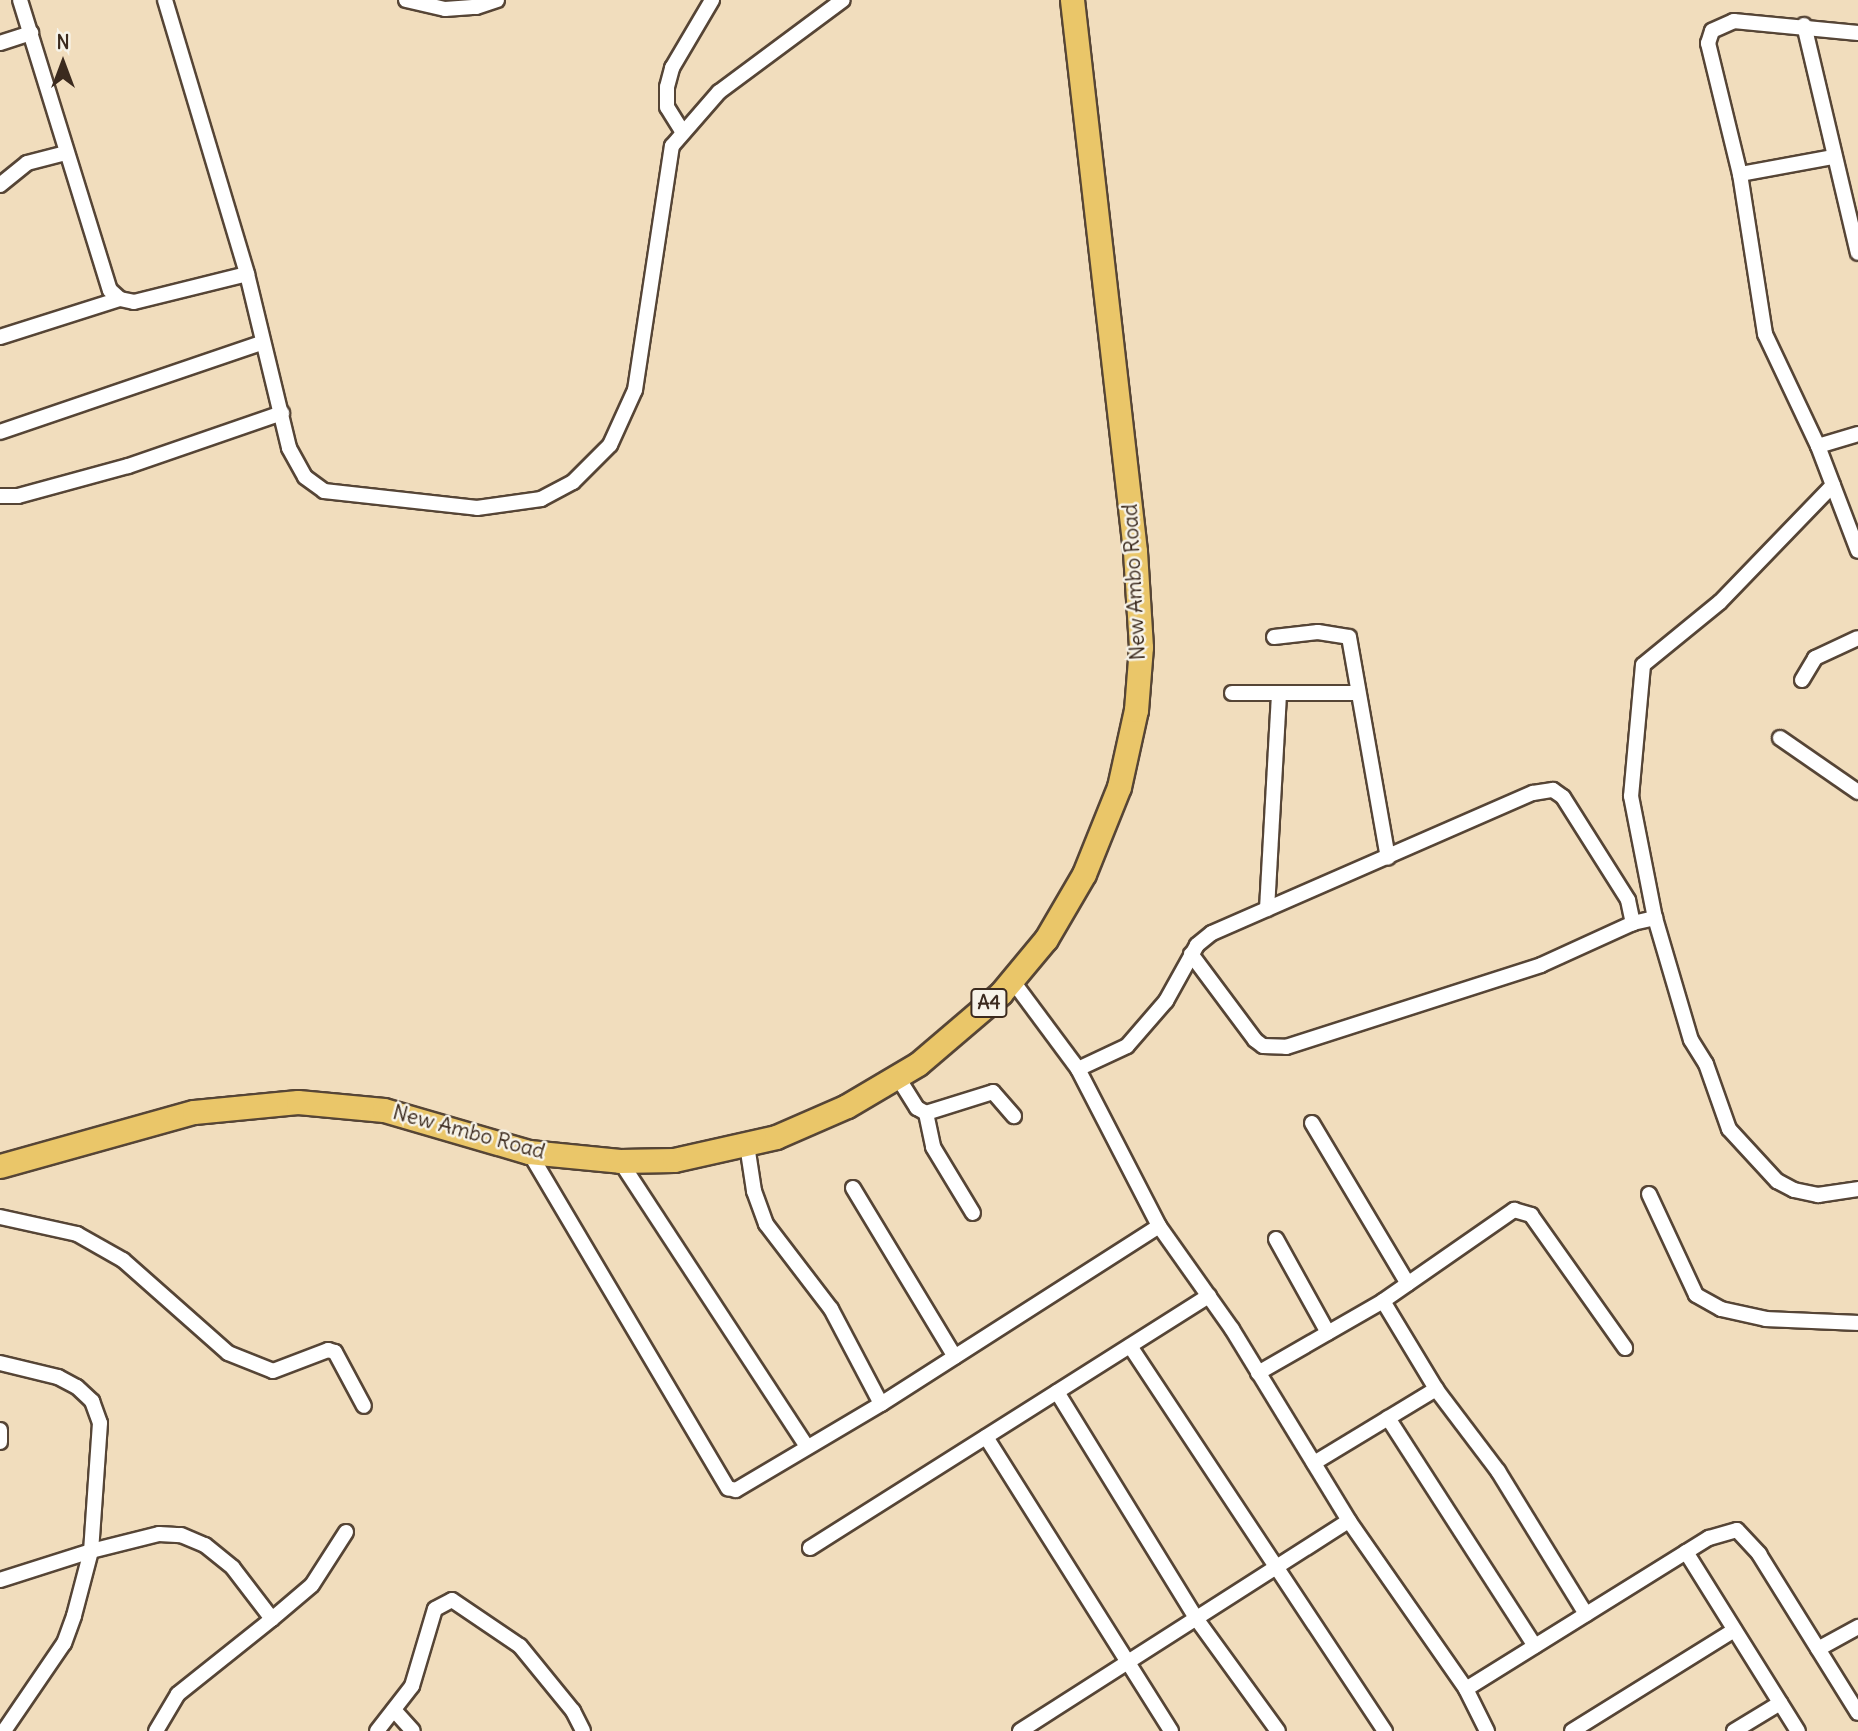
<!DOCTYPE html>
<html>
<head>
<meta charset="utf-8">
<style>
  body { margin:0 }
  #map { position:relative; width:1858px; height:1731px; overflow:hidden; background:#f1ddbd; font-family:Delius,sans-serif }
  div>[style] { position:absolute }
  .roads { filter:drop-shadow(2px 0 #564536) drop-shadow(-2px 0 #564536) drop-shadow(0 2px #564536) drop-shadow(0 -2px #564536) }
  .minor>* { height:14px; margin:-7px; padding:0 7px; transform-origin:7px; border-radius:7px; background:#fff }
  .primary>* { height:23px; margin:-11.5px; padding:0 11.5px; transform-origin:11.5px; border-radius:11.5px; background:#eac669 }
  span { translate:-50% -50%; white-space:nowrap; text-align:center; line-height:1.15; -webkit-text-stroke:5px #f7f3e8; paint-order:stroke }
  .shield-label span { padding:2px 5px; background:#f7f3e8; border:2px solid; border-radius:5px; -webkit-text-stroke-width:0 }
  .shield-label { font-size:19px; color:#3b2a1e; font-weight:700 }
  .street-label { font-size:21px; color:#3b2a1e }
  .north { position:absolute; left:28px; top:28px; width:70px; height:70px; -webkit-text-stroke:5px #f7f3e8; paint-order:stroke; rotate:0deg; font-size:19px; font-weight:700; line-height:28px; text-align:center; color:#3b2a1e }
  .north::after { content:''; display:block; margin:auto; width:24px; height:32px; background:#3b2a1e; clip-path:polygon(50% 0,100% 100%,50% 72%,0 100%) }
</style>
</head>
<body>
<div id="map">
  <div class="roads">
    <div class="minor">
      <div style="left:20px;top:0;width:304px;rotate:72.8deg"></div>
      <div style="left:110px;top:290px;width:13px;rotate:42deg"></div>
      <div style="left:120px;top:299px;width:14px;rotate:12deg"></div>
      <div style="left:134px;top:302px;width:116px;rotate:-13.9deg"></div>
      <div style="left:247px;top:274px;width:179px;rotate:76.4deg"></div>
      <div style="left:289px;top:448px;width:33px;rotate:61deg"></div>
      <div style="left:305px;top:477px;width:24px;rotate:36deg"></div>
      <div style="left:324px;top:491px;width:154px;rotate:6.3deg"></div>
      <div style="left:477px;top:508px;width:65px;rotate:-8deg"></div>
      <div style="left:541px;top:499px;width:36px;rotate:-28deg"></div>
      <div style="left:573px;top:482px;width:52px;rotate:-45deg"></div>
      <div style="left:610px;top:445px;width:60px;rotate:-65.6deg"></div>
      <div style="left:635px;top:390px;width:247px;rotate:-81.4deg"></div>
      <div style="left:672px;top:146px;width:72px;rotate:-49deg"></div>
      <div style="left:719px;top:92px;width:154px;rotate:-36.6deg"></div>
      <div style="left:165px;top:0;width:286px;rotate:73.3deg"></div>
      <div style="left:406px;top:0;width:40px;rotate:13deg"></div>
      <div style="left:445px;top:9px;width:31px;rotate:-4deg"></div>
      <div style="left:476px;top:7px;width:22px;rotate:-18deg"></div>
      <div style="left:1804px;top:25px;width:234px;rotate:76.7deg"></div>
      <div style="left:1858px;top:33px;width:125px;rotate:-174.5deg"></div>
      <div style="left:1734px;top:21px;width:24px;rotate:156deg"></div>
      <div style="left:1712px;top:31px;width:13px;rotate:108deg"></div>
      <div style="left:1708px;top:43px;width:135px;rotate:76.3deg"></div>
      <div style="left:1740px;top:174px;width:162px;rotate:81.1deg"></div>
      <div style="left:1765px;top:334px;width:124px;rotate:64.7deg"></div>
      <div style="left:1818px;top:446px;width:112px;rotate:69.1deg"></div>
      <div style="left:0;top:43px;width:33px;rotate:-18deg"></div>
      <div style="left:682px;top:131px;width:28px;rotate:-122deg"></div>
      <div style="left:667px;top:107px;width:20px;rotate:-90deg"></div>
      <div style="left:667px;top:87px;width:20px;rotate:-75deg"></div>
      <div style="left:672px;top:68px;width:79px;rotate:-59.5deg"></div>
      <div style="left:1740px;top:174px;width:95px;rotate:-10.4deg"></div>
      <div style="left:0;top:185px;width:35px;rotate:-39deg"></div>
      <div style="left:27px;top:163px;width:40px;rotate:-14.4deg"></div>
      <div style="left:0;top:337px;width:126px;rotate:-17.6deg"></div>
      <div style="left:0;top:432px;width:277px;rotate:-18.8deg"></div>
      <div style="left:1818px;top:446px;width:42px;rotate:-16.7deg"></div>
      <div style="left:1833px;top:485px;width:163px;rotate:134deg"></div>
      <div style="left:1720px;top:602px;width:99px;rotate:140.7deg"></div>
      <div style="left:1643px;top:665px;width:132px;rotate:95.2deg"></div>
      <div style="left:1631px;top:796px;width:124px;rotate:78.9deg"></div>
      <div style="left:1655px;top:918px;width:127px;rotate:73.6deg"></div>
      <div style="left:1691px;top:1040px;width:28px;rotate:58deg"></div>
      <div style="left:1706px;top:1064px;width:69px;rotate:70.5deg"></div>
      <div style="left:1729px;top:1129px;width:71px;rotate:47.3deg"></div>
      <div style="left:1777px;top:1181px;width:19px;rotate:28deg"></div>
      <div style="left:1794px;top:1190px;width:25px;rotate:12deg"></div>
      <div style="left:1818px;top:1195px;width:40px;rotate:-8.5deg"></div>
      <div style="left:0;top:496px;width:18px"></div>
      <div style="left:18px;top:496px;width:114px;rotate:-15.3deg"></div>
      <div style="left:128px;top:466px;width:163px;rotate:-19deg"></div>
      <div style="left:1274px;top:637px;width:44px;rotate:-6.5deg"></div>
      <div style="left:1318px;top:632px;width:31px;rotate:9deg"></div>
      <div style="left:1349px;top:637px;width:224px;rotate:80deg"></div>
      <div style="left:1802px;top:680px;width:26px;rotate:-59deg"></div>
      <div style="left:1815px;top:658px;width:47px;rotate:-24.9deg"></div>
      <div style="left:1232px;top:693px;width:125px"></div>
      <div style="left:1780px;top:738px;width:95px;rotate:34.7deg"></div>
      <div style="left:1267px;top:909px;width:213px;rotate:-86.8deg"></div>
      <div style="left:1191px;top:954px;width:107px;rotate:53.3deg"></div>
      <div style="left:1255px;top:1040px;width:10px;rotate:37deg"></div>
      <div style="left:1263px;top:1046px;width:23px;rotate:2deg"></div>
      <div style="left:1286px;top:1047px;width:268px;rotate:-17.8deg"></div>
      <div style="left:1541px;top:965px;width:101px;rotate:-24.5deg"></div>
      <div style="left:1633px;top:923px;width:23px;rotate:-13deg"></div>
      <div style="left:1012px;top:980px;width:111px;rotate:53.4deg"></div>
      <div style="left:1078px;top:1069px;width:177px;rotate:62.7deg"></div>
      <div style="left:1159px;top:1226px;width:126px;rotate:54.7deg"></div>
      <div style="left:1232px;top:1329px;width:225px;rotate:58.6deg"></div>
      <div style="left:1349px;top:1521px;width:205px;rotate:55.1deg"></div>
      <div style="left:1466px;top:1689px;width:47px;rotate:63.4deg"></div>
      <div style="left:1078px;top:1069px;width:54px;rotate:-25.1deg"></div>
      <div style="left:1127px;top:1046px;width:60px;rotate:-49.1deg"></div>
      <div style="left:1166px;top:1001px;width:64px;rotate:-61deg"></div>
      <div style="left:1197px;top:945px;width:19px;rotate:-39deg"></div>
      <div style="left:1212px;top:933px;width:350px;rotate:-23.6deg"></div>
      <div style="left:1533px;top:793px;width:20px;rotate:-9deg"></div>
      <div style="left:1553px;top:790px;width:12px;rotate:35deg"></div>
      <div style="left:1563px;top:797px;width:122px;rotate:57.7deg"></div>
      <div style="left:1628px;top:900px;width:24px;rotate:78deg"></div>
      <div style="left:897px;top:1076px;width:38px;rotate:58deg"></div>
      <div style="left:917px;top:1108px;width:10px;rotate:29deg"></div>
      <div style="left:926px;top:1113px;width:70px;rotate:-17.4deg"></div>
      <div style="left:993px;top:1092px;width:32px;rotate:49deg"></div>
      <div style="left:926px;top:1113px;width:35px;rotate:78deg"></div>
      <div style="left:933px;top:1147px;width:77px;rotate:58.8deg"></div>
      <div style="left:1312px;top:1123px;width:187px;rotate:59.2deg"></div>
      <div style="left:747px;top:1145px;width:47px;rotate:81.3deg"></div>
      <div style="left:754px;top:1191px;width:35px;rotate:70deg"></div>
      <div style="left:766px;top:1224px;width:107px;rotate:52.6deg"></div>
      <div style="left:831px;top:1309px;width:107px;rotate:62.2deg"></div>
      <div style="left:529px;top:1152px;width:391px;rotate:59.4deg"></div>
      <div style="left:728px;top:1488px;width:8px;rotate:14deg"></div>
      <div style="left:736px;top:1490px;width:169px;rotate:-30.7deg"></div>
      <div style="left:881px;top:1404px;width:330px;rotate:-32.6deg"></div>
      <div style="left:620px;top:1161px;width:339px;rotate:56.8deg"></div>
      <div style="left:853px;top:1188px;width:197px;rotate:58.9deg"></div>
      <div style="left:1649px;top:1194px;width:111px;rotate:65deg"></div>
      <div style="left:1696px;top:1295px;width:29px;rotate:29deg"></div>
      <div style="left:1721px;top:1309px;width:46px;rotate:12.5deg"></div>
      <div style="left:1766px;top:1319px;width:92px;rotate:2.5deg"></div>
      <div style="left:0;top:1217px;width:79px;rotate:12.4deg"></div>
      <div style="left:77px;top:1234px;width:53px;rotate:29.5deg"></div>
      <div style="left:123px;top:1260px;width:140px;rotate:41.5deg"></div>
      <div style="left:228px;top:1353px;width:48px;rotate:21.8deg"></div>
      <div style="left:273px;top:1371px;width:59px;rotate:-20.9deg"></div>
      <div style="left:328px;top:1350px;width:7px;rotate:16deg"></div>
      <div style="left:335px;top:1352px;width:61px;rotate:61.8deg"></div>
      <div style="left:1276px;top:1239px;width:107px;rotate:61deg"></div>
      <div style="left:1383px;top:1301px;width:103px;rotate:58.9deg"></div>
      <div style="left:1436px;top:1389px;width:103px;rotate:52.9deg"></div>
      <div style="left:1498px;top:1471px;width:168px;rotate:58.4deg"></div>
      <div style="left:1130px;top:1346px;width:462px;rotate:56.5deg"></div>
      <div style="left:0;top:1363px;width:60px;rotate:13.6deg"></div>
      <div style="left:58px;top:1377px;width:21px;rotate:28deg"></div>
      <div style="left:77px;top:1387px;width:21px;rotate:43deg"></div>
      <div style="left:92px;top:1401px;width:23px;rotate:70deg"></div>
      <div style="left:100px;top:1423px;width:128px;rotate:94deg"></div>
      <div style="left:91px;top:1551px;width:67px;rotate:104.7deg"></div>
      <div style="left:74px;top:1616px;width:29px;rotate:110deg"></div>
      <div style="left:64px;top:1643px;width:107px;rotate:124.3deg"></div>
      <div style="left:1258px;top:1373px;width:144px;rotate:-29.9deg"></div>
      <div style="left:1383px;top:1301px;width:160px;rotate:-34.8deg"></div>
      <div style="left:1514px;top:1210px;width:18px;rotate:16deg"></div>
      <div style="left:1531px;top:1215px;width:163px;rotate:54.7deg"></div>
      <div style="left:1057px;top:1392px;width:269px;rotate:58.4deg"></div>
      <div style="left:1198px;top:1621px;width:136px;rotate:54deg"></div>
      <div style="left:1388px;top:1418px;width:271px;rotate:57.2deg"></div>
      <div style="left:0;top:1430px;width:12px;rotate:90deg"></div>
      <div style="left:986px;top:1437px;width:347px;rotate:57.8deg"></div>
      <div style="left:1314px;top:1463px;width:143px;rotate:-31.2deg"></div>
      <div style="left:810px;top:1548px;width:472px;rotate:-32.3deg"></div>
      <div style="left:1686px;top:1552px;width:211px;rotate:58deg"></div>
      <div style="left:0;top:1580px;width:96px;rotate:-17.7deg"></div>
      <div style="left:91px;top:1551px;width:70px;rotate:-14deg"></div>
      <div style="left:159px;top:1534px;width:22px;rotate:3deg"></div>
      <div style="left:181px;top:1535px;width:26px;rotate:23deg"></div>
      <div style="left:205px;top:1545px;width:36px;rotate:39deg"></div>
      <div style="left:233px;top:1568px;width:64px;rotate:52.6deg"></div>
      <div style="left:272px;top:1619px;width:52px;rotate:-40.4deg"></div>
      <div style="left:312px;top:1585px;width:63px;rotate:-57.3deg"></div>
      <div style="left:1818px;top:1649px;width:46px;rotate:-28.8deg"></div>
      <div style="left:1466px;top:1689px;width:286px;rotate:-31.9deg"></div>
      <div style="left:1709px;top:1538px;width:29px;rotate:-16deg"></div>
      <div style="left:1737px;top:1530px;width:33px;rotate:47deg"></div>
      <div style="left:1759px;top:1554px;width:187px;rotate:58.1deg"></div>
      <div style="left:394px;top:1710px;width:28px;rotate:48deg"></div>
      <div style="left:156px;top:1731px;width:43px;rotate:-59.3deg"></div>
      <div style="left:178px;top:1694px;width:120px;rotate:-38.6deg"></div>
      <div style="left:377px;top:1731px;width:57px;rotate:-52.1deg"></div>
      <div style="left:412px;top:1686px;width:80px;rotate:-73.4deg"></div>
      <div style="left:435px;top:1609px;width:19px;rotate:-28deg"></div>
      <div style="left:452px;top:1600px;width:82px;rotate:34.1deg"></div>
      <div style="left:520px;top:1646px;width:84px;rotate:50.8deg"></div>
      <div style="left:573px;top:1711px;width:22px;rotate:63deg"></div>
      <div style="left:1020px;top:1731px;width:390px;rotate:-32.6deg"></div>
      <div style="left:1572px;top:1731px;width:191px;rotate:-31.9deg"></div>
      <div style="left:1734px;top:1731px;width:54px;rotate:-31.3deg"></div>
    </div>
    <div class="primary">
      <div style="left:0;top:1166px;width:201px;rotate:-15.6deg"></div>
      <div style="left:194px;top:1112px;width:104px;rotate:-5.5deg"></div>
      <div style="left:298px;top:1102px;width:86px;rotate:5.3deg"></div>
      <div style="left:384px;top:1110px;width:151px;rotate:16.2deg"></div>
      <div style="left:529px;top:1152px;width:91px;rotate:5.6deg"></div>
      <div style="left:620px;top:1161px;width:54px;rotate:-1.1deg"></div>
      <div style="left:674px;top:1160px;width:105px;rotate:-12.7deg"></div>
      <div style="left:776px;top:1137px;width:77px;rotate:-23.6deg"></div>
      <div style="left:847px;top:1106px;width:82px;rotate:-30.6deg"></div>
      <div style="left:918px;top:1064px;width:109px;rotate:-40.5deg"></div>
      <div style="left:1001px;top:993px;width:70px;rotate:-50.2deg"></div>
      <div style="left:1046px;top:939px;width:75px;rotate:-59.7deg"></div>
      <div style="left:1084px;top:874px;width:94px;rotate:-68.1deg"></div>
      <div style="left:1119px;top:787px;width:79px;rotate:-77.6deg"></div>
      <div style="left:1136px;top:710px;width:63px;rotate:-85.5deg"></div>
      <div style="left:1141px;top:647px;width:96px;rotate:-93.6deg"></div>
      <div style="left:1135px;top:551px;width:555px;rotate:-96.52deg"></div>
    </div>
  </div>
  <div class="shield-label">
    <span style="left:989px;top:1003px">A4</span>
  </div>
  <div class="street-label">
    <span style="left:1134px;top:582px;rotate:-93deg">New Ambo Road</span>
    <span style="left:469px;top:1132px;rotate:15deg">New Ambo Road</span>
  </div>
  <div class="north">N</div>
</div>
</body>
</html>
